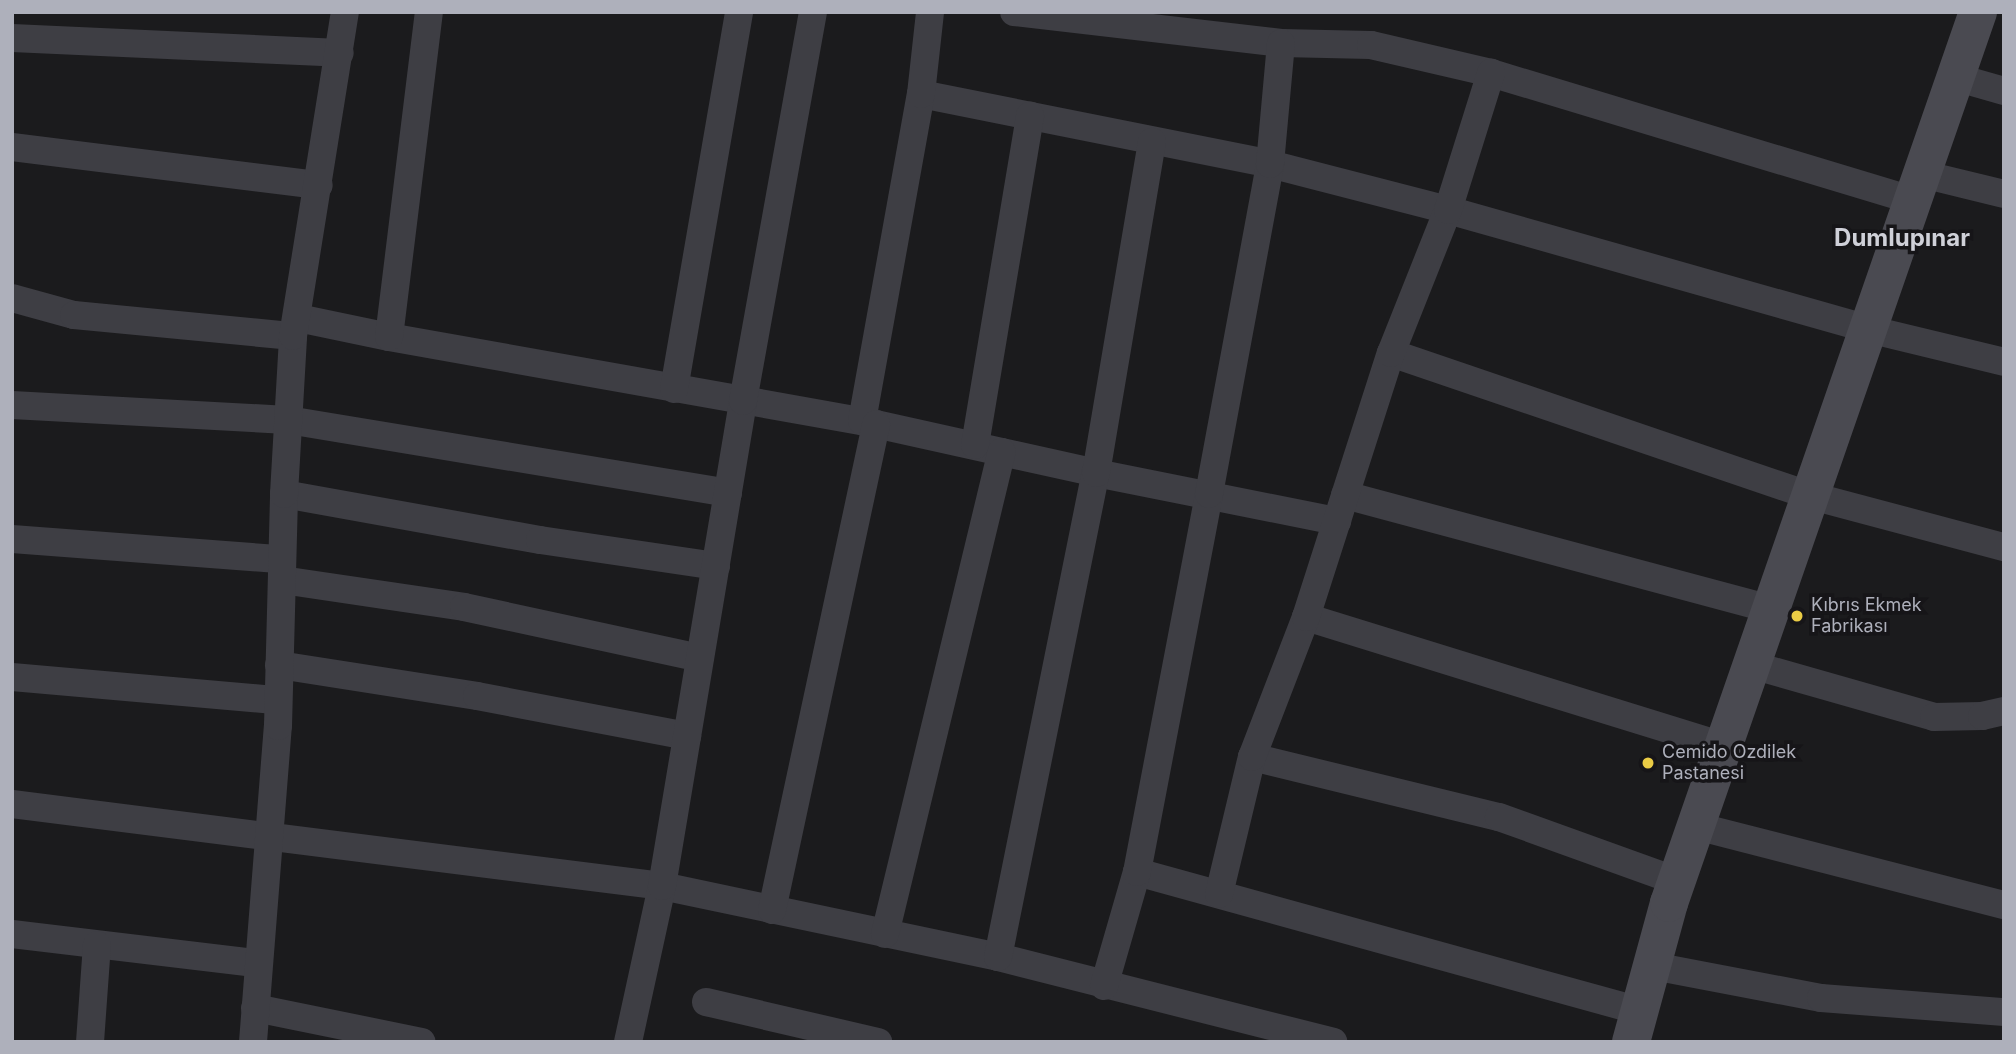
<!DOCTYPE html>
<html>
<head>
<meta charset="utf-8">
<style>
  body { margin:0 }
  #map { position:relative; width:2016px; height:1054px; overflow:hidden; background:#1b1b1d; font-family:Inter,sans-serif }
  div>[style] { position:absolute }
  .street>* { height:28px; margin:-14px; padding:0 14px; transform-origin:14px; border-radius:14px; background:#3e3e44 }
  .secondary>* { height:38px; margin:-19px; padding:0 19px; transform-origin:19px; border-radius:19px; background:#4a4a51 }
  .dots>* { width:19px; height:19px; translate:-50% -50%; box-sizing:border-box; border:4px solid #161518; border-radius:50% }
  span { translate:-50% -50%; white-space:nowrap; text-align:center; line-height:1.15; -webkit-text-stroke:7px #161518; paint-order:stroke }
  .poi-label { font-size:18px; color:#aeb0bb }
  .left { translate:0 -50%; text-align:left }
  .district-label { font-size:24px; color:#cfd0d8; font-weight:700 }
  .frame { position:absolute; inset:0; border:14px solid #aeb0bb; pointer-events:none }
</style>
</head>
<body>
<div id="map">
  <div class="street">
    <div style="left:1014px;top:12px;width:269px;rotate:6.6deg"></div>
    <div style="left:1281px;top:43px;width:90px;rotate:1.3deg"></div>
    <div style="left:1371px;top:45px;width:123px;rotate:13.1deg"></div>
    <div style="left:1491px;top:73px;width:440px;rotate:16.8deg"></div>
    <div style="left:12px;top:38px;width:328px;rotate:2.6deg"></div>
    <div style="left:1955px;top:77px;width:51px;rotate:15.9deg"></div>
    <div style="left:921px;top:94px;width:356px;rotate:11.3deg"></div>
    <div style="left:1270px;top:164px;width:184px;rotate:14.5deg"></div>
    <div style="left:1448px;top:210px;width:437px;rotate:15.8deg"></div>
    <div style="left:1868px;top:329px;width:140px;rotate:13.6deg"></div>
    <div style="left:12px;top:147px;width:309px;rotate:7.1deg"></div>
    <div style="left:1922px;top:174px;width:84px;rotate:13.7deg"></div>
    <div style="left:12px;top:298px;width:64px;rotate:15.3deg"></div>
    <div style="left:74px;top:315px;width:220px;rotate:5.5deg"></div>
    <div style="left:298px;top:318px;width:93px;rotate:11.8deg"></div>
    <div style="left:389px;top:337px;width:480px;rotate:10.1deg"></div>
    <div style="left:862px;top:421px;width:240px;rotate:12.5deg"></div>
    <div style="left:1096px;top:473px;width:246px;rotate:11.3deg"></div>
    <div style="left:389px;top:337px;width:327px;rotate:-83deg"></div>
    <div style="left:1391px;top:353px;width:441px;rotate:18.8deg"></div>
    <div style="left:1808px;top:495px;width:203px;rotate:14.9deg"></div>
    <div style="left:674px;top:389px;width:383px;rotate:-80.2deg"></div>
    <div style="left:12px;top:405px;width:276px;rotate:3.1deg"></div>
    <div style="left:288px;top:420px;width:446px;rotate:9.4deg"></div>
    <div style="left:862px;top:421px;width:332px;rotate:-79.8deg"></div>
    <div style="left:921px;top:94px;width:82px;rotate:-83.7deg"></div>
    <div style="left:975px;top:445px;width:334px;rotate:-80.5deg"></div>
    <div style="left:284px;top:494px;width:260px;rotate:10.2deg"></div>
    <div style="left:540px;top:540px;width:178px;rotate:8.4deg"></div>
    <div style="left:1345px;top:495px;width:440px;rotate:15deg"></div>
    <div style="left:12px;top:539px;width:270px;rotate:4.3deg"></div>
    <div style="left:282px;top:580px;width:184px;rotate:8.4deg"></div>
    <div style="left:464px;top:607px;width:241px;rotate:12.2deg"></div>
    <div style="left:1306px;top:617px;width:437px;rotate:17.2deg"></div>
    <div style="left:279px;top:665px;width:200px;rotate:8.9deg"></div>
    <div style="left:477px;top:696px;width:214px;rotate:10.8deg"></div>
    <div style="left:1752px;top:665px;width:189px;rotate:15.9deg"></div>
    <div style="left:1934px;top:717px;width:48px;rotate:-1.2deg"></div>
    <div style="left:1982px;top:716px;width:23px;rotate:-13deg"></div>
    <div style="left:12px;top:677px;width:266px;rotate:5deg"></div>
    <div style="left:1252px;top:757px;width:254px;rotate:13.7deg"></div>
    <div style="left:1499px;top:817px;width:189px;rotate:19.8deg"></div>
    <div style="left:12px;top:804px;width:655px;rotate:7.19deg"></div>
    <div style="left:662px;top:886px;width:343px;rotate:11.9deg"></div>
    <div style="left:998px;top:957px;width:346px;rotate:14.2deg"></div>
    <div style="left:1696px;top:826px;width:318px;rotate:14.4deg"></div>
    <div style="left:1137px;top:872px;width:522px;rotate:15.45deg"></div>
    <div style="left:1219px;top:894px;width:141px;rotate:-76.5deg"></div>
    <div style="left:1252px;top:757px;width:150px;rotate:-68.9deg"></div>
    <div style="left:1306px;top:617px;width:277px;rotate:-72.2deg"></div>
    <div style="left:1391px;top:353px;width:154px;rotate:-68.3deg"></div>
    <div style="left:1448px;top:210px;width:144px;rotate:-72.6deg"></div>
    <div style="left:772px;top:910px;width:497px;rotate:-77.9deg"></div>
    <div style="left:12px;top:934px;width:247px;rotate:6.8deg"></div>
    <div style="left:885px;top:934px;width:496px;rotate:-76.4deg"></div>
    <div style="left:998px;top:957px;width:494px;rotate:-78.6deg"></div>
    <div style="left:1096px;top:473px;width:336px;rotate:-80.4deg"></div>
    <div style="left:1653px;top:966px;width:171px;rotate:10.8deg"></div>
    <div style="left:1821px;top:998px;width:184px;rotate:4.4deg"></div>
    <div style="left:1104px;top:986px;width:119px;rotate:-73.9deg"></div>
    <div style="left:1137px;top:872px;width:385px;rotate:-79.2deg"></div>
    <div style="left:1209px;top:494px;width:336px;rotate:-79.5deg"></div>
    <div style="left:1270px;top:164px;width:121px;rotate:-84.8deg"></div>
    <div style="left:706px;top:1002px;width:177px;rotate:13.1deg"></div>
    <div style="left:255px;top:1008px;width:170px;rotate:11.5deg"></div>
    <div style="left:90px;top:1042px;width:97px;rotate:-85.9deg"></div>
    <div style="left:253px;top:1042px;width:317px;rotate:-85.5deg"></div>
    <div style="left:278px;top:726px;width:232px;rotate:-88.5deg"></div>
    <div style="left:284px;top:494px;width:158px;rotate:-86.7deg"></div>
    <div style="left:293px;top:336px;width:328px;rotate:-80.9deg"></div>
    <div style="left:628px;top:1042px;width:160px;rotate:-77.7deg"></div>
    <div style="left:662px;top:886px;width:492px;rotate:-80.5deg"></div>
    <div style="left:743px;top:401px;width:395px;rotate:-79.8deg"></div>
  </div>
  <div class="secondary">
    <div style="left:1631px;top:1042px;width:144px;rotate:-74.7deg"></div>
    <div style="left:1669px;top:903px;width:943px;rotate:-70.87deg"></div>
  </div>
  <div class="dots">
    <div style="left:1797px;top:616px;background:#eacc45"></div>
    <div style="left:1648px;top:763px;background:#eacc45"></div>
  </div>
  <div class="poi-label">
    <span class="left" style="left:1811px;top:616px">Kıbrıs Ekmek<br>Fabrikası</span>
    <span class="left" style="left:1662px;top:763px">Cemido Ozdilek<br>Pastanesi</span>
  </div>
  <div class="district-label">
    <span style="left:1902px;top:238px">Dumlupınar</span>
  </div>
  <div class="frame"></div>
</div>
</body>
</html>
